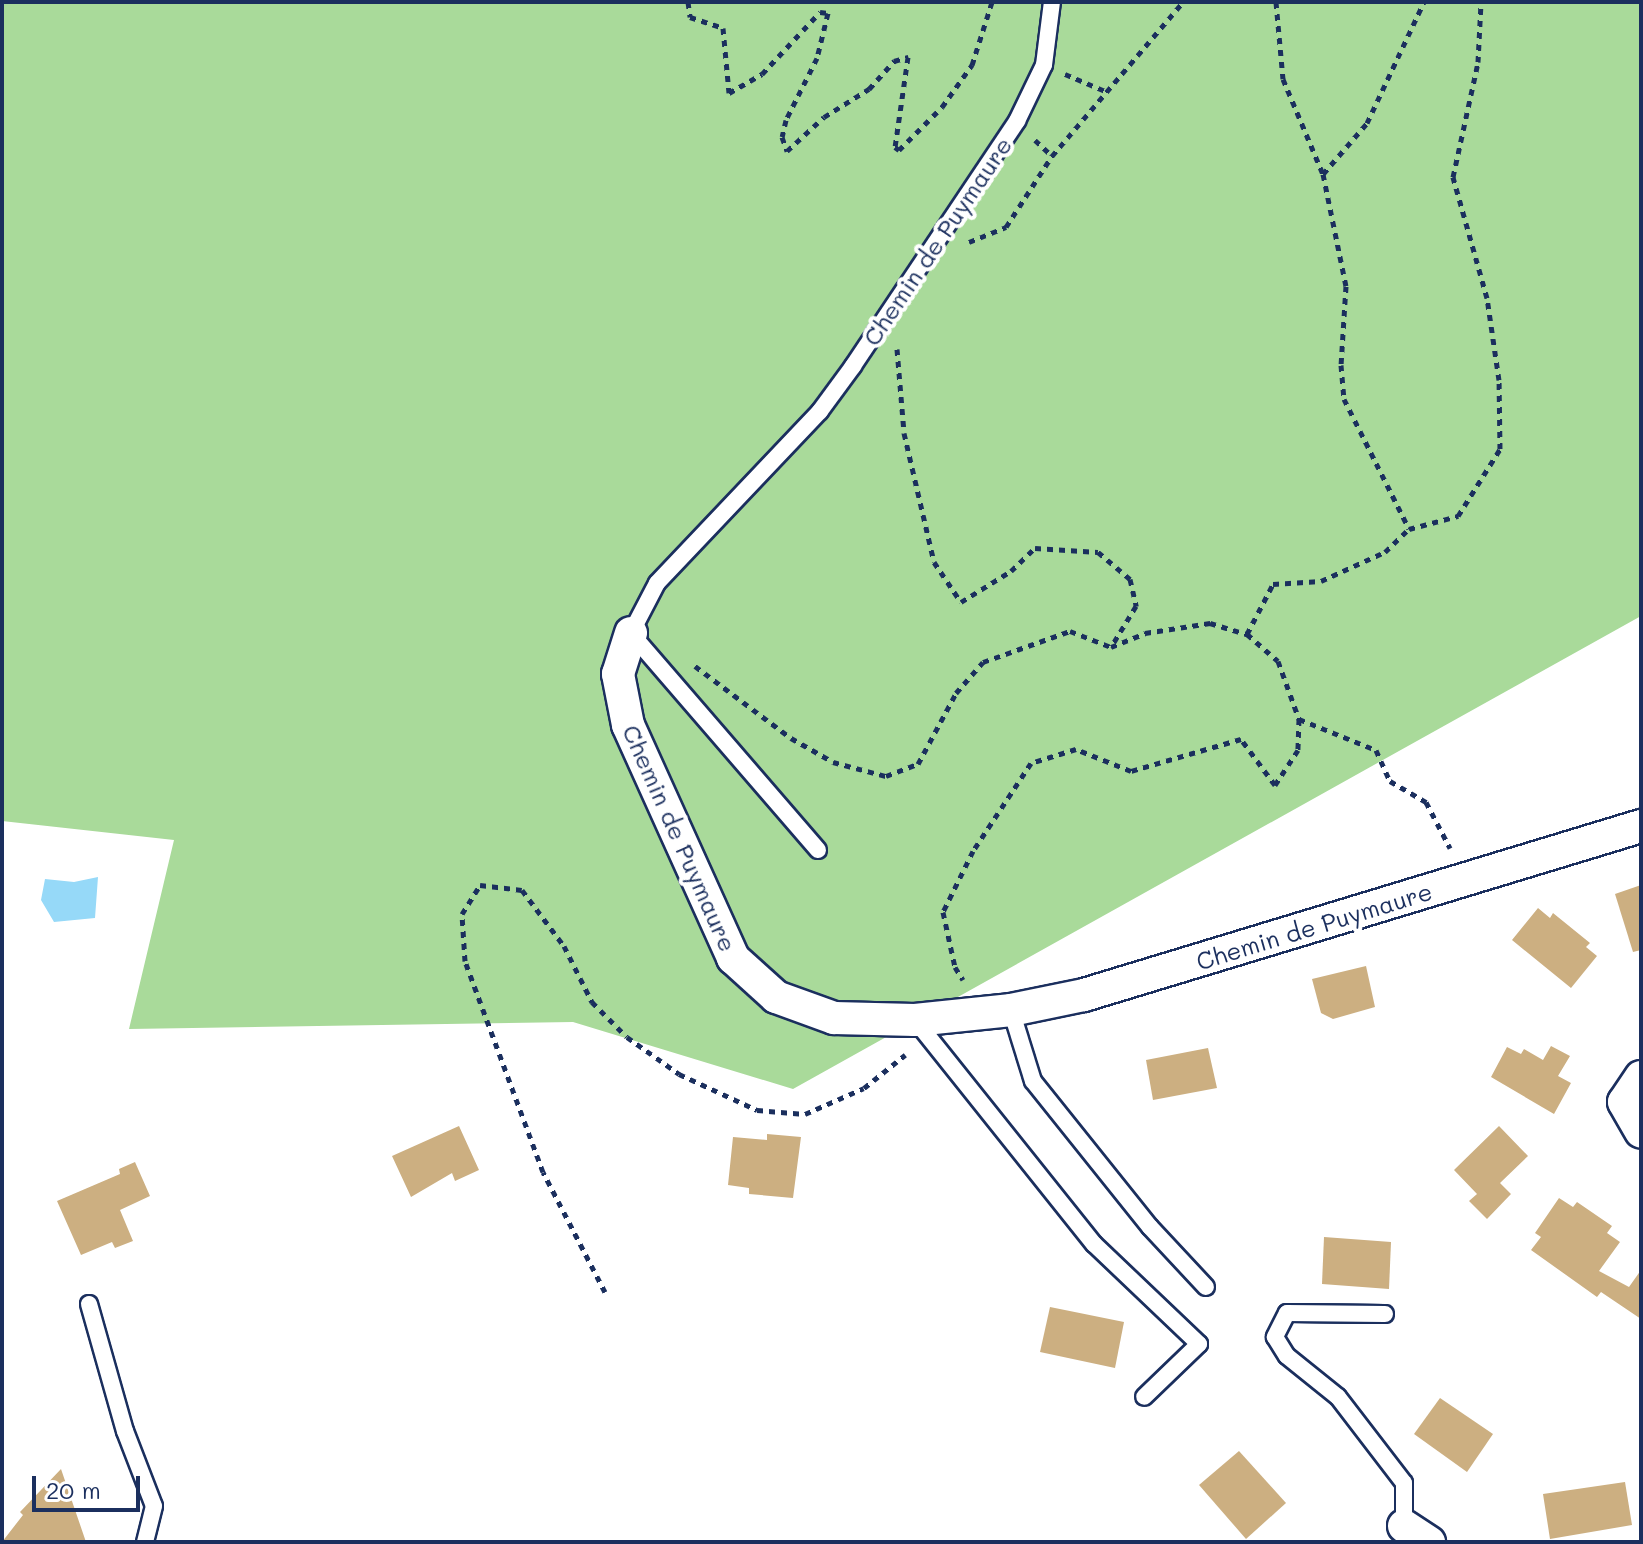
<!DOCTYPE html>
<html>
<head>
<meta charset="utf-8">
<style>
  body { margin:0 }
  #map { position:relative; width:1643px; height:1544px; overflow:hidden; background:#fff; font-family:Mali,sans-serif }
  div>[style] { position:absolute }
  .green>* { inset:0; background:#a9da9a }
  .water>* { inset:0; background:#96d9f8 }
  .building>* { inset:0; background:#ccaf81 }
  .path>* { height:5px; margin-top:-2.5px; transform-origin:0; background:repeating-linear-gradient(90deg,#1b2f5e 0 6px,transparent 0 12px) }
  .roads { filter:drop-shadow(2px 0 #1b2f5e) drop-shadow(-2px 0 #1b2f5e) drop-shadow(0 2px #1b2f5e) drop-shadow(0 -2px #1b2f5e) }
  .lane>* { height:16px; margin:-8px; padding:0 8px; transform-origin:8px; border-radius:8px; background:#fff }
  .street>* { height:32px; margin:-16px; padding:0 16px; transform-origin:16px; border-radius:16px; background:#fff }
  span { translate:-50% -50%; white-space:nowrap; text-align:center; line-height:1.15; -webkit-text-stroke:8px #fff; paint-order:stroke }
  .street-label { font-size:24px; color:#1b2f5e }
  .frame { position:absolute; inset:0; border:4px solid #1b2f5e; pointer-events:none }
  .scale { position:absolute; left:32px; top:1476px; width:108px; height:36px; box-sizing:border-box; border:4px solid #1b2f5e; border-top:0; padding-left:10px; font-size:24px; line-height:28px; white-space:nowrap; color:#1b2f5e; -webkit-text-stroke:6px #fff; paint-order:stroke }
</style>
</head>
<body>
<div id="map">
  <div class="green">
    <div style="clip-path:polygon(2px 2px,1641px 2px,1641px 616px,793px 1089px,573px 1022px,129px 1029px,174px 840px,2px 821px)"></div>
  </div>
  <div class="water">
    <div style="clip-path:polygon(98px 877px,95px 918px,54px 922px,41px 900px,45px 879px,74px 882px)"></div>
  </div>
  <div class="building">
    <div style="clip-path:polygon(1641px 885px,1641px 950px,1633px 952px,1615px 894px)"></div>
    <div style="clip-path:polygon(1538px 908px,1550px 918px,1553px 913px,1590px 943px,1586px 947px,1597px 956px,1571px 988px,1512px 940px)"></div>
    <div style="clip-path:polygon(1366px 966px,1375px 1007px,1333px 1019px,1321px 1013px,1312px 979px)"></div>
    <div style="clip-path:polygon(1551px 1046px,1570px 1056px,1558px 1076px,1571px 1083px,1554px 1114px,1491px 1077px,1507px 1047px,1521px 1054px,1524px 1049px,1543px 1060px)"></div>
    <div style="clip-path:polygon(1208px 1048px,1217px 1088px,1153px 1100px,1146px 1060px)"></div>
    <div style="clip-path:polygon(459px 1126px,479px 1170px,455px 1181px,452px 1173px,411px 1197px,392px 1156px)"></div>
    <div style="clip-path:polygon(1499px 1126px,1528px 1156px,1500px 1183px,1511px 1194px,1487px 1219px,1469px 1201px,1477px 1194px,1454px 1170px)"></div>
    <div style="clip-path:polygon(767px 1134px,801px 1137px,793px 1198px,749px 1194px,749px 1188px,728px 1185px,733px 1137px,767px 1140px)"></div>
    <div style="clip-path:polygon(135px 1162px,150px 1196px,120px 1210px,133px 1241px,115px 1248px,112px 1242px,81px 1255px,57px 1201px,120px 1174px,119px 1169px)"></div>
    <div style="clip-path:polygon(1559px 1198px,1573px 1207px,1577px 1202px,1612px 1226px,1607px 1233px,1620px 1242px,1599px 1271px,1629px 1287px,1641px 1270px,1641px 1319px,1601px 1292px,1597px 1297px,1531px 1250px,1541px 1237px,1535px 1233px)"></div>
    <div style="clip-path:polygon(1324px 1237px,1391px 1242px,1389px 1289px,1322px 1284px)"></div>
    <div style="clip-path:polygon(1050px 1307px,1124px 1322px,1115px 1368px,1040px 1352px)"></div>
    <div style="clip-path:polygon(1440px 1398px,1493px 1434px,1467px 1472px,1414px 1434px)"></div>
    <div style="clip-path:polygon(1239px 1451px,1286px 1503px,1246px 1539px,1199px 1485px)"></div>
    <div style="clip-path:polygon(61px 1469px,86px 1542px,2px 1542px,23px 1515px,20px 1512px)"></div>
    <div style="clip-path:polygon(1625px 1482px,1632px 1525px,1550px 1539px,1543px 1494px)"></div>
  </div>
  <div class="path">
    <div style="left:688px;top:2px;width:15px;rotate:82deg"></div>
    <div style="left:690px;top:17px;width:35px;rotate:18deg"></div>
    <div style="left:723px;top:28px;width:65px;rotate:84.7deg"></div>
    <div style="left:729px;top:93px;width:38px;rotate:-30deg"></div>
    <div style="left:762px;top:74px;width:85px;rotate:-46.9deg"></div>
    <div style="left:820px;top:12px;width:8px;rotate:7deg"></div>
    <div style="left:828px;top:13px;width:46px;rotate:103.7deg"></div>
    <div style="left:817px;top:58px;width:69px;rotate:116.6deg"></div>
    <div style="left:786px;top:120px;width:17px;rotate:103deg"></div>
    <div style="left:782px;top:137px;width:15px;rotate:70deg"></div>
    <div style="left:787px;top:151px;width:50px;rotate:-42.6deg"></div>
    <div style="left:824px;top:117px;width:53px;rotate:-31.9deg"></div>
    <div style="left:869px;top:89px;width:38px;rotate:-48deg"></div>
    <div style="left:894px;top:61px;width:15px;rotate:-16deg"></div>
    <div style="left:908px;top:57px;width:91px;rotate:98.2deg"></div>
    <div style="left:895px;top:147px;width:5px;rotate:37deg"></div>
    <div style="left:899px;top:150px;width:61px;rotate:-45deg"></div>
    <div style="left:942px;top:107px;width:52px;rotate:-54.5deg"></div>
    <div style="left:972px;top:65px;width:66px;rotate:-72.4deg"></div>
    <div style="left:1276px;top:2px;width:77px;rotate:84.8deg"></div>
    <div style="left:1283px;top:79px;width:103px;rotate:67.2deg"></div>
    <div style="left:1323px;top:174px;width:114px;rotate:78.4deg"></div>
    <div style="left:1346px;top:286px;width:79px;rotate:93.6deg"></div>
    <div style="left:1341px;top:365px;width:34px;rotate:85deg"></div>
    <div style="left:1344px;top:399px;width:145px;rotate:63.4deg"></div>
    <div style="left:1065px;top:74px;width:43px;rotate:23deg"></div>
    <div style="left:1035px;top:140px;width:23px;rotate:43deg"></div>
    <div style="left:1323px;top:174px;width:67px;rotate:-49.2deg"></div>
    <div style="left:1367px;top:123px;width:134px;rotate:-64.8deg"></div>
    <div style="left:969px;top:242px;width:40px;rotate:-22deg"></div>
    <div style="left:1006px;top:227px;width:85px;rotate:-57.1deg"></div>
    <div style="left:1052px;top:156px;width:202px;rotate:-49.6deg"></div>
    <div style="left:897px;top:349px;width:84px;rotate:85.2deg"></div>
    <div style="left:904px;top:433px;width:132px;rotate:76.9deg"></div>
    <div style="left:934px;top:562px;width:48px;rotate:56deg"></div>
    <div style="left:961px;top:602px;width:59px;rotate:-31.8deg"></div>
    <div style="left:1011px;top:571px;width:33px;rotate:-44deg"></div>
    <div style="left:1035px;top:548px;width:63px;rotate:3.6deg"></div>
    <div style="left:1098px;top:552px;width:42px;rotate:40.2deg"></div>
    <div style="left:1130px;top:579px;width:28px;rotate:77deg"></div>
    <div style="left:1136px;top:606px;width:48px;rotate:121.4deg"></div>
    <div style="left:1247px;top:634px;width:56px;rotate:-62.5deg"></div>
    <div style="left:1273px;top:584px;width:48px;rotate:-3.6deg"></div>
    <div style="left:1321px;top:581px;width:70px;rotate:-24.4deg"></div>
    <div style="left:1385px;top:552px;width:33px;rotate:-44deg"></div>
    <div style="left:1409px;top:529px;width:51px;rotate:-14.9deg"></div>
    <div style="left:1458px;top:516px;width:79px;rotate:-57.9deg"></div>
    <div style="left:1500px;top:449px;width:69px;rotate:-90.8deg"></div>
    <div style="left:1499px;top:380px;width:83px;rotate:-98.3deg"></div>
    <div style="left:1487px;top:298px;width:126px;rotate:-105.7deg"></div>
    <div style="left:1453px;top:177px;width:118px;rotate:-77.7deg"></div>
    <div style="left:1478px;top:62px;width:60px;rotate:-87.1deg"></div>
    <div style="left:695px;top:666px;width:120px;rotate:36.9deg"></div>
    <div style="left:791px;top:738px;width:48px;rotate:29.7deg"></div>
    <div style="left:833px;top:762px;width:55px;rotate:14.8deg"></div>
    <div style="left:886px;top:776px;width:34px;rotate:-21deg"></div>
    <div style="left:918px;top:764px;width:81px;rotate:-61.8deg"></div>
    <div style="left:956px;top:693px;width:41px;rotate:-48.9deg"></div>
    <div style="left:983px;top:662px;width:92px;rotate:-19.6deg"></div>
    <div style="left:1070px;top:631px;width:44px;rotate:21.3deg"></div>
    <div style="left:1111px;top:647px;width:37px;rotate:-22deg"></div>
    <div style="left:1145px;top:633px;width:66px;rotate:-8.7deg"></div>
    <div style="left:1210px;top:623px;width:39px;rotate:17deg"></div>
    <div style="left:1247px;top:634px;width:41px;rotate:41.1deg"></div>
    <div style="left:1278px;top:661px;width:62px;rotate:70.1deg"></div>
    <div style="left:1299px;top:719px;width:31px;rotate:92deg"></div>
    <div style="left:1298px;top:750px;width:42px;rotate:123.3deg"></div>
    <div style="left:1275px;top:785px;width:57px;rotate:-126.5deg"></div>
    <div style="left:1241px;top:739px;width:115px;rotate:163.8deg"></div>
    <div style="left:1131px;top:771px;width:59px;rotate:-158.2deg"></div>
    <div style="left:1076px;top:749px;width:47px;rotate:162.7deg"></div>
    <div style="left:1031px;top:763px;width:105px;rotate:123.4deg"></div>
    <div style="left:973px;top:851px;width:68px;rotate:116.2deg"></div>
    <div style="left:943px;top:912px;width:56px;rotate:77.7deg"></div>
    <div style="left:955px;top:967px;width:15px;rotate:58deg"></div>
    <div style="left:1299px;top:719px;width:83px;rotate:21.9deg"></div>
    <div style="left:1376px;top:750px;width:34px;rotate:66deg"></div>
    <div style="left:1390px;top:781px;width:42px;rotate:30.3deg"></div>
    <div style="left:1426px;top:802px;width:52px;rotate:62.4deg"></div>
    <div style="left:605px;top:1292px;width:135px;rotate:-117.3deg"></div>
    <div style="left:543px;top:1172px;width:225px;rotate:-110.3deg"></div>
    <div style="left:465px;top:961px;width:47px;rotate:-93.7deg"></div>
    <div style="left:462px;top:914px;width:34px;rotate:-58deg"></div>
    <div style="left:480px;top:885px;width:42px;rotate:6.8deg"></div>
    <div style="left:522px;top:890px;width:70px;rotate:53.1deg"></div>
    <div style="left:564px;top:946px;width:63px;rotate:63.4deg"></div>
    <div style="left:592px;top:1002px;width:49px;rotate:45deg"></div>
    <div style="left:627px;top:1037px;width:64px;rotate:35.4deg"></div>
    <div style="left:679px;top:1074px;width:86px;rotate:24.8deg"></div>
    <div style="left:757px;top:1110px;width:48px;rotate:4.8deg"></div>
    <div style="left:805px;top:1114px;width:64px;rotate:-23.8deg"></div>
    <div style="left:864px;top:1088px;width:53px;rotate:-38.8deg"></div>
  </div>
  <div class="roads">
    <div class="lane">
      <div style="left:818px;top:850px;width:286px;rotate:-130.8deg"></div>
      <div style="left:631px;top:633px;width:56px;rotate:-62.5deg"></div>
      <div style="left:657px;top:583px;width:237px;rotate:-46.5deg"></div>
      <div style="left:820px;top:411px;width:56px;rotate:-53.7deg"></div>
      <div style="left:853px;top:366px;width:295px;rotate:-56.2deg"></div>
      <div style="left:1017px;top:121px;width:62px;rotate:-64.3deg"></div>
      <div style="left:1044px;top:65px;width:64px;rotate:-82.8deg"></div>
      <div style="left:1011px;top:1010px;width:74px;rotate:72.8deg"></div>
      <div style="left:1033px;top:1081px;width:187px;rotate:51.3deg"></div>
      <div style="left:1150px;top:1227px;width:82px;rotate:47deg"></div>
      <div style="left:915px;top:1020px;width:287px;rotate:51.4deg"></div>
      <div style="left:1094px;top:1244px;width:145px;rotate:43.6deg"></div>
      <div style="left:1199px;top:1344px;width:76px;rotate:136.1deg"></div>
      <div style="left:89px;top:1304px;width:132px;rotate:74.2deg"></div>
      <div style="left:125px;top:1431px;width:80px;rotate:68.9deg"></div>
      <div style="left:154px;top:1506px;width:37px;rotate:104deg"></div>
      <div style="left:1385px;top:1314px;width:98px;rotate:-179.4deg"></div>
      <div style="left:1287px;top:1313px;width:27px;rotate:117deg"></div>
      <div style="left:1275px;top:1337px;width:22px;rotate:58deg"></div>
      <div style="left:1287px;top:1356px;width:65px;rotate:38.8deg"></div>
      <div style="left:1338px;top:1397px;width:108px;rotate:52.5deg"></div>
      <div style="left:1404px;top:1483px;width:43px;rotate:90deg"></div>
    </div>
    <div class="street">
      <div style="left:631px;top:633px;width:43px;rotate:107.6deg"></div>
      <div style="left:618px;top:674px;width:52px;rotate:78.9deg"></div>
      <div style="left:628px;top:725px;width:256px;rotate:65.7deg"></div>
      <div style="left:733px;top:958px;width:58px;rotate:42.2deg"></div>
      <div style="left:776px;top:997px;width:62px;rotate:19.9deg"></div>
      <div style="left:834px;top:1018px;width:81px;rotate:1.4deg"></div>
      <div style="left:915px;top:1020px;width:97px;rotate:-5.9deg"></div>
      <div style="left:1011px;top:1010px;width:75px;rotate:-11.6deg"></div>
      <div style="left:1084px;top:995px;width:582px;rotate:-16.88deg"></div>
      <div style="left:1641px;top:1077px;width:30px;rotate:124deg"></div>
      <div style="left:1624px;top:1102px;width:34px;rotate:60deg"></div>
      <div style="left:1404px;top:1526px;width:30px;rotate:33deg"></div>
    </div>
  </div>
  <div class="street-label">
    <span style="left:937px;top:241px;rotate:-56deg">Chemin de Puymaure</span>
    <span style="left:680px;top:838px;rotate:66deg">Chemin de Puymaure</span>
    <span style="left:1314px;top:926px;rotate:-17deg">Chemin de Puymaure</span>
  </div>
  <div class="frame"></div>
  <div class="scale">20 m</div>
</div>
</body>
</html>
